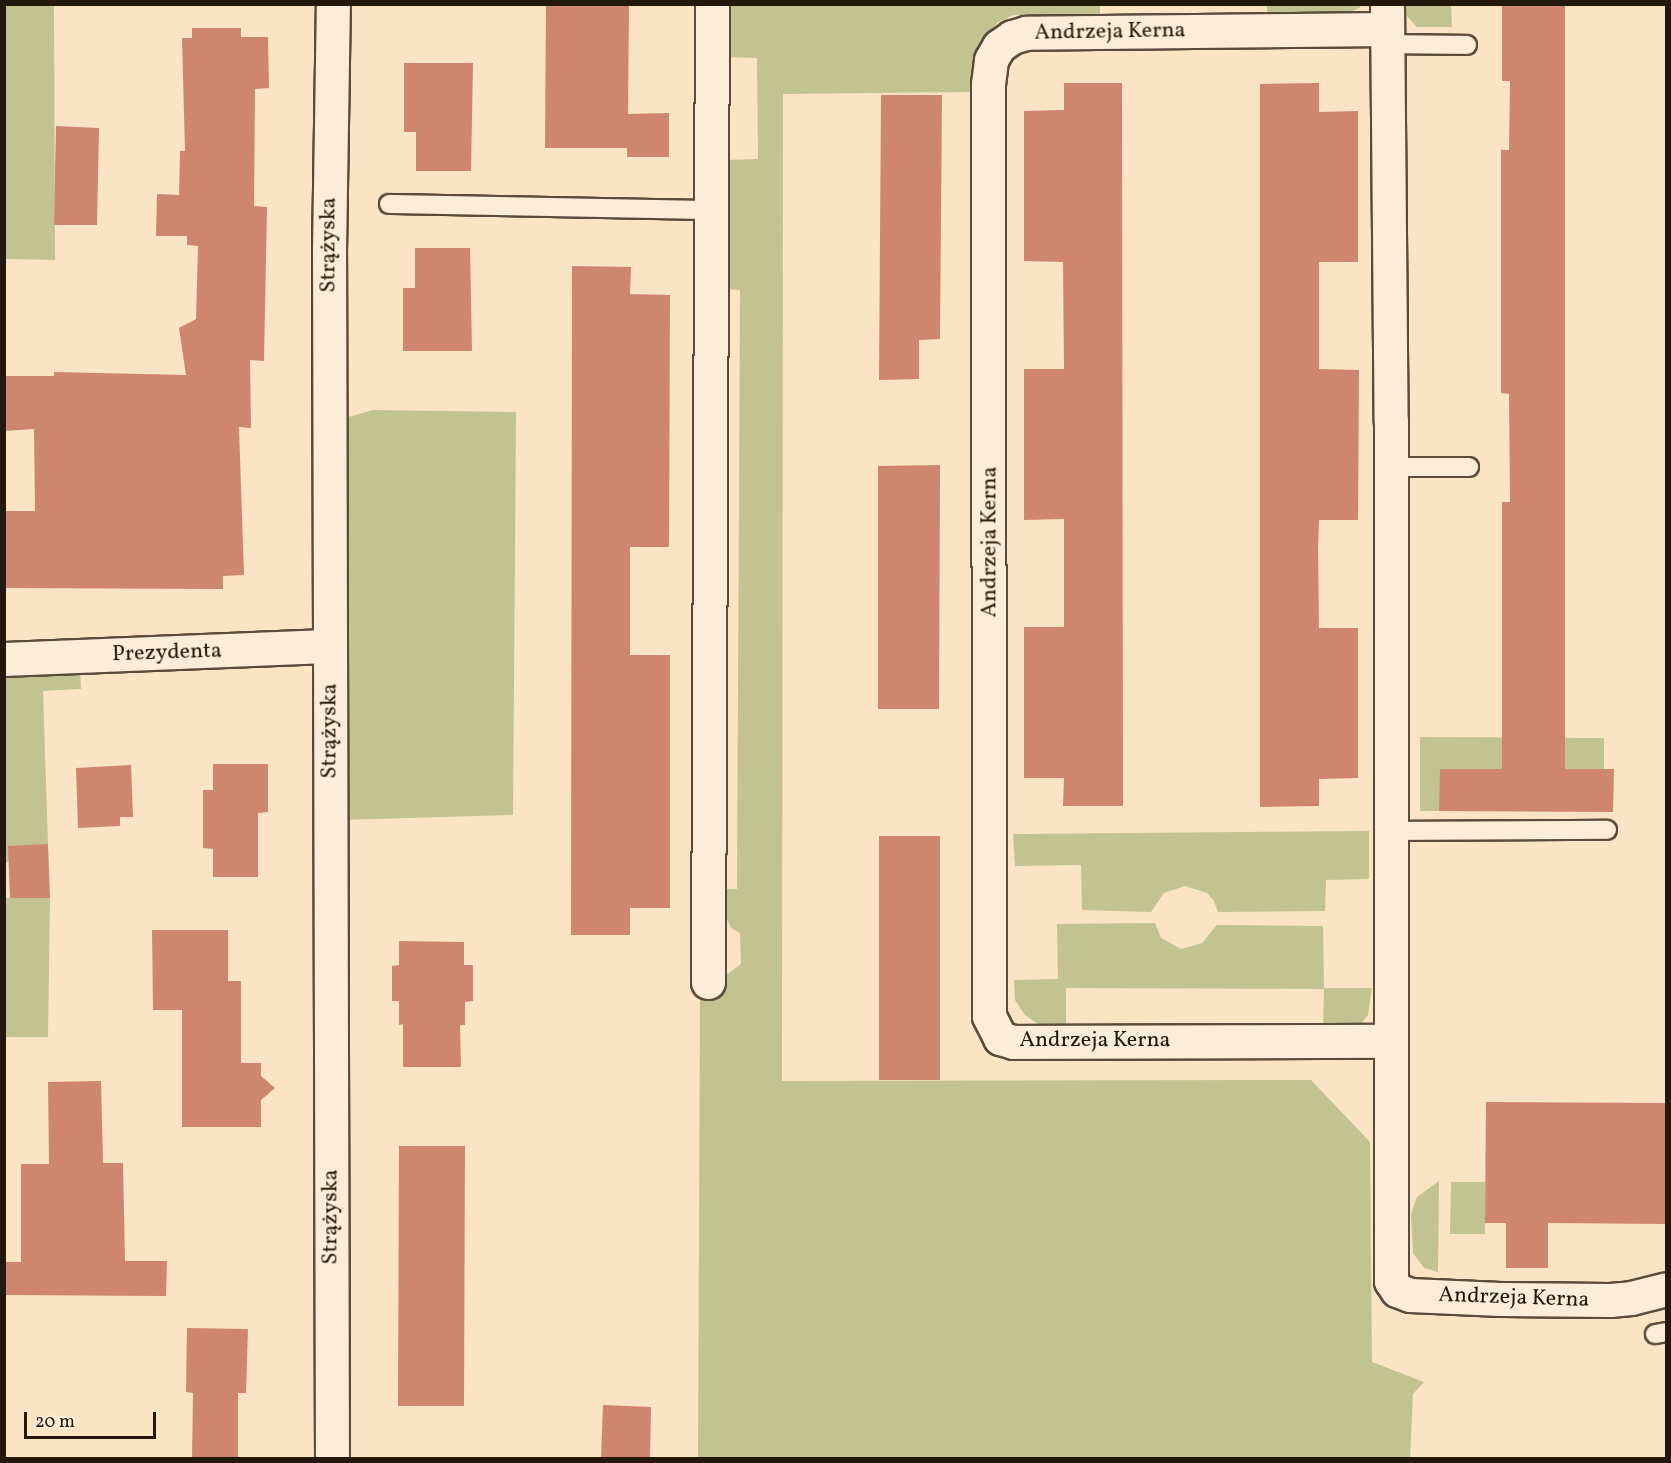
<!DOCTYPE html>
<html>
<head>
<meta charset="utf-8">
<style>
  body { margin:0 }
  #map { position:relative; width:1671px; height:1463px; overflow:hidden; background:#fae4c3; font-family:Vollkorn,serif }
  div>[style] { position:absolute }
  .green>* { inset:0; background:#c2c390 }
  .building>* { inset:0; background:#cf866f }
  .roads { filter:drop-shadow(2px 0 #5a4b3a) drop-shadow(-2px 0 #5a4b3a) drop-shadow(0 2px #5a4b3a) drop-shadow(0 -2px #5a4b3a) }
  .service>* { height:18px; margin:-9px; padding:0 9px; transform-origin:9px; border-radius:9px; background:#fcedd8 }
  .minor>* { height:33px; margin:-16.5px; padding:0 16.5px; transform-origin:16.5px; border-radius:16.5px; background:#fcedd8 }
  span { translate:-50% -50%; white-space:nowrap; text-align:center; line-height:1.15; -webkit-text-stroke:4.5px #fcedd8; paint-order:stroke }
  .street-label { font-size:22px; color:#24180c }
  .frame { position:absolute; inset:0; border:6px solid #24180c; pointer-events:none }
  .scale { position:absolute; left:24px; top:1412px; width:132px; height:27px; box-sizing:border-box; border:3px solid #24180c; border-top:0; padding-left:8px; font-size:18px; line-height:21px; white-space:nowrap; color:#24180c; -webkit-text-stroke:4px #fcedd8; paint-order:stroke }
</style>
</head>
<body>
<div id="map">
  <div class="green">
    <div style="clip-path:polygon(5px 5px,54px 5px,55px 260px,5px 259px)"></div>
    <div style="clip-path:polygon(725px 5px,1100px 5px,1100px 15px,1013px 15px,997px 23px,978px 46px,974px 61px,972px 92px,783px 94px,782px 1081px,1311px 1080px,1370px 1142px,1372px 1362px,1424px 1382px,1413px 1394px,1410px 1458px,698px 1458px,700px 995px,741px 964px,740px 933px,731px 928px,723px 911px,721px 889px,737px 889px,740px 290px,724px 289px,725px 160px,758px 159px,757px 58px,724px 57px)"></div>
    <div style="clip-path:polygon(1267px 5px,1362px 5px,1359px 8px,1343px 15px,1267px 14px)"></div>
    <div style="clip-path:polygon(1405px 5px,1451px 5px,1452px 27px,1417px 27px,1405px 14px)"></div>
    <div style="clip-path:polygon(373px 410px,516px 412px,513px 815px,342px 820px,341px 419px)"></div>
    <div style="clip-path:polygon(80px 669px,81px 689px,43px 691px,48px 844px,5px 863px,4px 672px)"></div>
    <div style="clip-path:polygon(1420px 737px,1604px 738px,1604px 769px,1439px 811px,1420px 811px)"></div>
    <div style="clip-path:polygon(1369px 831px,1369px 879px,1326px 880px,1325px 911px,1218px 912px,1214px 901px,1207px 893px,1185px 886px,1164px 893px,1151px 912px,1082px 910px,1081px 865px,1015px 866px,1013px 834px)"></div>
    <div style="clip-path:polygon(5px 898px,50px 898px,48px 1037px,5px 1037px)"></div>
    <div style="clip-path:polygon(1155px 923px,1161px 938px,1181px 949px,1202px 943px,1217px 925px,1323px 926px,1324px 988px,1372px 988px,1368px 1015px,1358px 1027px,1323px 1029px,1324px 989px,1066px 988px,1066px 1027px,1041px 1026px,1025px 1015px,1015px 1000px,1014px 980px,1058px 979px,1057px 924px)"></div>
    <div style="clip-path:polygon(1439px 1181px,1438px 1272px,1424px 1268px,1413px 1253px,1411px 1214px,1417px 1197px)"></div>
    <div style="clip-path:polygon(1451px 1182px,1485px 1182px,1485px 1234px,1450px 1234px)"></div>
  </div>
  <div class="building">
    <div style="clip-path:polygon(546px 4px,629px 4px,628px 114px,669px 113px,669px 157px,627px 157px,627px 148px,545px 148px)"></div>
    <div style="clip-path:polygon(1502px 4px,1565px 4px,1565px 769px,1614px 769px,1613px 812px,1439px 811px,1440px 769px,1502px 769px,1502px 502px,1510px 502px,1509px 394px,1501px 393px,1501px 150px,1509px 150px,1510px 81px,1502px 81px)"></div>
    <div style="clip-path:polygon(192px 28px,241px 28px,241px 37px,268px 37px,269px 88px,255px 89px,254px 206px,267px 207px,264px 361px,250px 360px,251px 428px,239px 427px,244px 575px,223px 576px,223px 589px,4px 588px,4px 511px,35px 511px,34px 429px,4px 431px,4px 376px,54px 376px,54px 372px,186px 375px,179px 328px,196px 319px,198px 246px,187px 245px,187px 236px,156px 236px,157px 194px,179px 195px,180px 151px,185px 151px,182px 38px,192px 38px)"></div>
    <div style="clip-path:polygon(404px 63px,473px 63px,471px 171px,416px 171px,416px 132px,404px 132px)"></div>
    <div style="clip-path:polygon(1064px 83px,1122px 83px,1123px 806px,1063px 806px,1064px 778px,1024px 778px,1024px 627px,1064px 627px,1064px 519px,1024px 520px,1024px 369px,1064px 369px,1063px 262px,1024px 261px,1024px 111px,1064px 110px)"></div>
    <div style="clip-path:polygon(1319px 83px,1319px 112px,1358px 111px,1358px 262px,1319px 262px,1319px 369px,1359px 370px,1358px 520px,1319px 520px,1318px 548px,1319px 628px,1358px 628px,1358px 778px,1319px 779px,1319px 806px,1260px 807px,1260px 84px)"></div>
    <div style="clip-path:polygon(881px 95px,942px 95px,940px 339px,919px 340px,919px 379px,879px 380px)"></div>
    <div style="clip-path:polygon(56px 126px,99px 128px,97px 225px,54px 225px)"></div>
    <div style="clip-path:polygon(415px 248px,470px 248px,472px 351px,403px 351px,403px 288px,415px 288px)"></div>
    <div style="clip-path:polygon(572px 266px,631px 267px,630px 294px,670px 295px,669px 547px,630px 547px,630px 655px,670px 655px,670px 908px,630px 908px,630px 935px,571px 935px)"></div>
    <div style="clip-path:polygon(940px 465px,939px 709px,878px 709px,878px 466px)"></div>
    <div style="clip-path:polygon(213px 764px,268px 764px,268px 812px,258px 813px,258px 877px,213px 877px,213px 849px,203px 848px,203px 790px,213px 790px)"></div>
    <div style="clip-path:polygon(131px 765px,133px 817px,120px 817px,120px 826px,78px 828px,76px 768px)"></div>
    <div style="clip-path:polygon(879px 836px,940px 836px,940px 1080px,879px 1080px)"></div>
    <div style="clip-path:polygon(48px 844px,50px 898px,10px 898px,8px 846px)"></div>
    <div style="clip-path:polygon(152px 930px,228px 930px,228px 981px,241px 981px,241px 1063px,261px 1063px,261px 1076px,275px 1088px,261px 1100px,261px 1127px,182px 1127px,182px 1010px,153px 1010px)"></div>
    <div style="clip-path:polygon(399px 941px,464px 942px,464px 965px,473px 965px,473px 1001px,465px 1002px,465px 1025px,460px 1025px,461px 1067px,403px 1067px,403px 1024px,399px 1025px,399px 1001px,392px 1001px,392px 966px,399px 965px)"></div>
    <div style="clip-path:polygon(101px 1081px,103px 1163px,123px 1163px,125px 1261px,167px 1261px,166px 1296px,4px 1295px,4px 1262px,21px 1262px,21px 1164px,49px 1164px,48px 1082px)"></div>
    <div style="clip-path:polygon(1486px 1102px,1666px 1103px,1666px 1224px,1548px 1223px,1548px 1268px,1506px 1268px,1506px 1223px,1485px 1223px)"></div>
    <div style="clip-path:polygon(399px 1146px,465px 1146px,464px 1406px,398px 1406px)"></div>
    <div style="clip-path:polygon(187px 1328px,248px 1329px,246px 1393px,238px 1393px,238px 1458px,192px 1458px,193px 1393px,186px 1392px)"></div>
    <div style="clip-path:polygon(603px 1405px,651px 1407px,650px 1458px,601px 1458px)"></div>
  </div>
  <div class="roads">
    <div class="service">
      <div style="left:1387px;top:44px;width:80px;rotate:0.7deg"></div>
      <div style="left:389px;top:204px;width:321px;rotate:1.1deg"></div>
      <div style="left:1391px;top:467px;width:78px"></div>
      <div style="left:1391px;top:831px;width:216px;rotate:-0.3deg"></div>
      <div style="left:1655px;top:1334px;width:11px;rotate:-10deg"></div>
    </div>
    <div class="minor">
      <div style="left:1387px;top:4px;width:417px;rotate:89.5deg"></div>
      <div style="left:1391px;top:421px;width:860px;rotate:90deg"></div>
      <div style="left:1391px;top:1281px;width:11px;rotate:56deg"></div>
      <div style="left:1397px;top:1290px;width:14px;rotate:21deg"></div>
      <div style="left:1410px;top:1295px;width:90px;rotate:2.5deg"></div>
      <div style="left:1500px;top:1299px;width:110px;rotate:0.5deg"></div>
      <div style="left:1610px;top:1300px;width:21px;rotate:-5deg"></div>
      <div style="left:1631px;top:1298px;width:36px;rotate:-14deg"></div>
      <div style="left:1387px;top:29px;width:361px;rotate:179.4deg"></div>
      <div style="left:1026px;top:33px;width:15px;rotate:164deg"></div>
      <div style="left:1012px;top:37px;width:16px;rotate:145deg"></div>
      <div style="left:999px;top:46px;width:16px;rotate:120deg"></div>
      <div style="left:991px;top:60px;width:24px;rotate:97deg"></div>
      <div style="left:988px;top:84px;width:932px;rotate:89.94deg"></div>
      <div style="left:989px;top:1016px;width:25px;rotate:63deg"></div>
      <div style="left:1000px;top:1038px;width:14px;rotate:17deg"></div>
      <div style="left:1013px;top:1042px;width:377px;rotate:-0.2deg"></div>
      <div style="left:4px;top:659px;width:325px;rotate:-2.3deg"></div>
      <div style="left:708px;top:982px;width:978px;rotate:-89.77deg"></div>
      <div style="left:332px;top:1458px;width:1206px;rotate:-90.14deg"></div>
      <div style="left:329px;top:252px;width:248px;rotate:-89.1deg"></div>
    </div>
  </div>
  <div class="street-label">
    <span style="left:1110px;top:32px;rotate:-1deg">Andrzeja Kerna</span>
    <span style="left:329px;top:245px;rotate:-90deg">Strążyska</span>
    <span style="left:990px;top:542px;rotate:-90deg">Andrzeja Kerna</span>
    <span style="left:167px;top:653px;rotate:-2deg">Prezydenta</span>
    <span style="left:330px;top:731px;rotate:-90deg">Strążyska</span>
    <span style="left:1095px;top:1041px">Andrzeja Kerna</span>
    <span style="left:331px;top:1217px;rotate:-90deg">Strążyska</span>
    <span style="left:1514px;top:1298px;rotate:2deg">Andrzeja Kerna</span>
  </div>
  <div class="frame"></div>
  <div class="scale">20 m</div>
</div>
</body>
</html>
